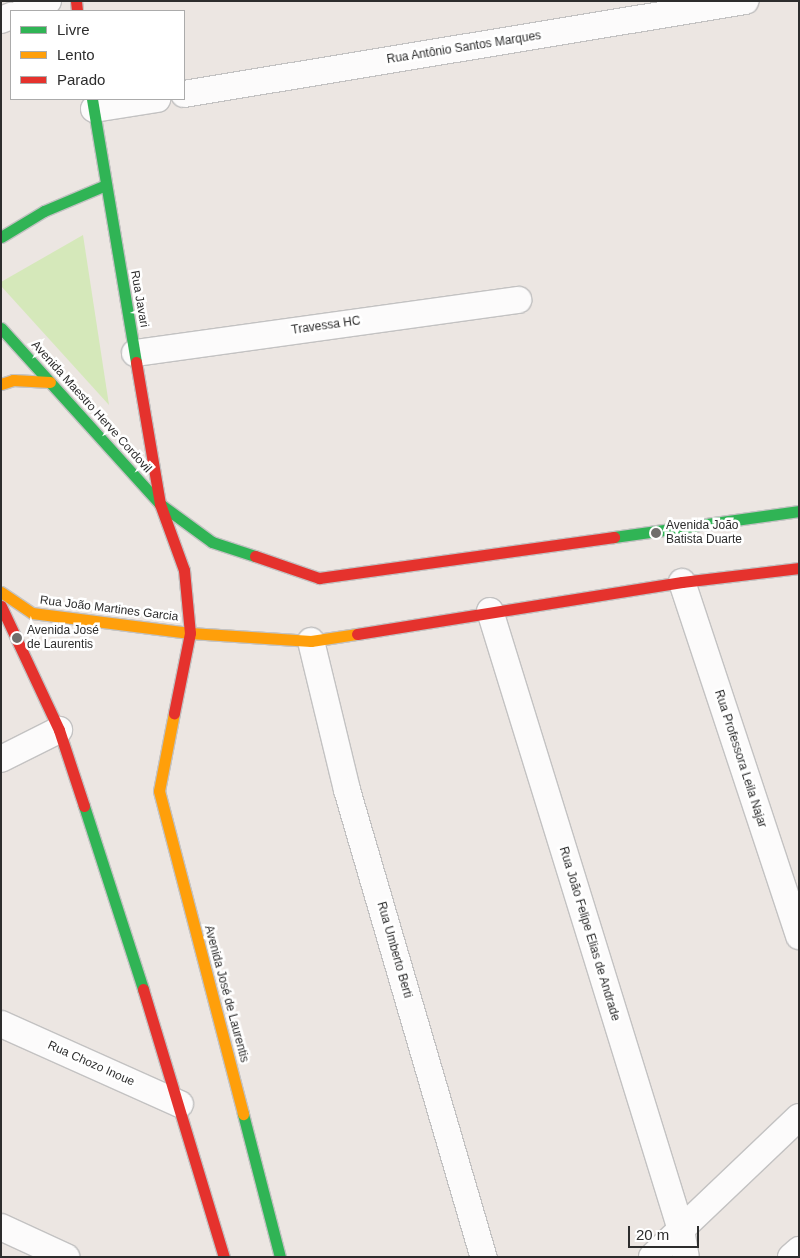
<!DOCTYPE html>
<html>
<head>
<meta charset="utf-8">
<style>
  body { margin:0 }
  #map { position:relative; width:800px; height:1258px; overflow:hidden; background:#ece6e2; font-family:Arial,sans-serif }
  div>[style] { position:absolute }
  .green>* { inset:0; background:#d5e8ba }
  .roads { filter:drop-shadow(1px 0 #c3c2c2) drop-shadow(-1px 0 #c3c2c2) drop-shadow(0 1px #c3c2c2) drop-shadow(0 -1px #c3c2c2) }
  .street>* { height:26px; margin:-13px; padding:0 13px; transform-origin:13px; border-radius:13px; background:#fcfbfb }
  .fast>* { height:11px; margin:-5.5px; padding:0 5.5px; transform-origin:5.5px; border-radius:5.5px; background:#30b455 }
  .slow>* { height:11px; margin:-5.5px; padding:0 5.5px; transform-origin:5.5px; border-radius:5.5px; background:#ff9f0a }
  .jam>* { height:11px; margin:-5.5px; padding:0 5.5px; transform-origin:5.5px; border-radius:5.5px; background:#e5322d }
  .dots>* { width:14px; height:14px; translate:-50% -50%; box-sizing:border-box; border:2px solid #fff; border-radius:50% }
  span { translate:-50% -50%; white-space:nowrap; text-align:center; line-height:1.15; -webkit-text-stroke:5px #fff; paint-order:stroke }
  .street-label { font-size:12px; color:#2d2d2d }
  .poi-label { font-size:12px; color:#2d2d2d }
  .left { translate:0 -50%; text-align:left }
  .frame { position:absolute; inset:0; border:2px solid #2d2d2d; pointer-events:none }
  .legend { position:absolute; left:10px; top:10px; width:175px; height:90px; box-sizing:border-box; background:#fff; border:1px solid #ababab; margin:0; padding:6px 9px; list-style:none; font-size:15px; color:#2d2d2d }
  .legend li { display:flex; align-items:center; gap:10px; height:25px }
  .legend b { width:25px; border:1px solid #ababab }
  .scale { position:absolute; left:628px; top:1226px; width:71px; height:22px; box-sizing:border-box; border:2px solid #2d2d2d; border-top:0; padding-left:6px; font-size:15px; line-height:18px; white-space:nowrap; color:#2d2d2d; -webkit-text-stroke:4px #fff; paint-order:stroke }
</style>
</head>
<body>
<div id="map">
  <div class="green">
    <div style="clip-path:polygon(83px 235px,109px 405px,1px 286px,1px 282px)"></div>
  </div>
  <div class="roads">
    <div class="street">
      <div style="left:23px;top:11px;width:27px;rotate:-22deg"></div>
      <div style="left:1px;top:20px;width:11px;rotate:-22deg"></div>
      <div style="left:184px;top:94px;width:569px;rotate:-9.41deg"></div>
      <div style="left:94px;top:109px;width:64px;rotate:-9deg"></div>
      <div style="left:135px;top:353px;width:387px;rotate:-7.9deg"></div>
      <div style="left:682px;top:582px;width:373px;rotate:71.7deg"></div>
      <div style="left:490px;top:611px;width:648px;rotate:72.85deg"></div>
      <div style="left:681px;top:1230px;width:27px;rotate:80deg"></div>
      <div style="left:311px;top:641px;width:153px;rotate:76.4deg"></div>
      <div style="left:347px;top:790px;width:487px;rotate:73.7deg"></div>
      <div style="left:1px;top:759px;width:65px;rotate:-26.6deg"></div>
      <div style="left:1px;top:1024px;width:196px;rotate:24.1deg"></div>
      <div style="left:1px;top:1227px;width:72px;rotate:24.8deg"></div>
      <div style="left:652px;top:1257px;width:203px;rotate:-43.6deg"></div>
      <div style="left:791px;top:1257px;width:11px;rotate:-41deg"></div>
    </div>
    <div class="fast">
      <div style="left:92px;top:99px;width:267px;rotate:80.5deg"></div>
      <div style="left:1px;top:237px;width:50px;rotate:-31.2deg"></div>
      <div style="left:44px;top:211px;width:67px;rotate:-22.8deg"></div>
      <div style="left:1px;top:328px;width:237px;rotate:47.9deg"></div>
      <div style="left:160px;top:504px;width:64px;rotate:36.2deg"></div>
      <div style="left:212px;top:542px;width:45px;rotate:18deg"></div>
      <div style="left:614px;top:537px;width:187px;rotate:-8deg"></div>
      <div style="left:84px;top:806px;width:192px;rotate:72.1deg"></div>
      <div style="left:243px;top:1114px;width:148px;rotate:75.5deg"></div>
    </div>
    <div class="slow">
      <div style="left:1px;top:384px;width:13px;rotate:-18deg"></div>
      <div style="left:13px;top:380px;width:37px;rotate:3deg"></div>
      <div style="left:1px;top:592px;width:37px;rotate:34deg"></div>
      <div style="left:32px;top:613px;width:159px;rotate:7.2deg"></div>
      <div style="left:190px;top:633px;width:121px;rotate:3.8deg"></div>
      <div style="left:311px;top:641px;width:47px;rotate:-8.7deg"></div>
      <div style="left:174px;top:713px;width:79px;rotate:100.9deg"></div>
      <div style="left:159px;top:791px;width:334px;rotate:75.4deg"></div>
    </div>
    <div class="jam">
      <div style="left:76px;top:1px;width:10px;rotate:84deg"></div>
      <div style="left:136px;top:362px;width:144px;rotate:80.4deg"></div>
      <div style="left:160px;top:504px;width:70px;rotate:70deg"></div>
      <div style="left:184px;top:570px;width:63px;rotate:84.6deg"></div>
      <div style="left:190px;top:633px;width:82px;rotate:101.3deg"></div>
      <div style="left:255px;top:556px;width:68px;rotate:19deg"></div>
      <div style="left:319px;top:578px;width:298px;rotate:-7.9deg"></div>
      <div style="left:1px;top:606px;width:137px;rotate:64.9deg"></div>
      <div style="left:59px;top:730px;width:80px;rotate:71.8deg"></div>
      <div style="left:357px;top:634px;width:329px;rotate:-9.1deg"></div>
      <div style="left:682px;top:582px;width:118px;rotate:-6.8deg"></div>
      <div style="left:143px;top:989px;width:280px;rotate:73.2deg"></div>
    </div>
  </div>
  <div class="dots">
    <div style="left:656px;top:533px;background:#706e6c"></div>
    <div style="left:17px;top:638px;background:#706e6c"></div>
  </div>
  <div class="street-label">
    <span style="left:464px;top:48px;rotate:-9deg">Rua Antônio Santos Marques</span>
    <span style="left:139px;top:299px;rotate:80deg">Rua Javari</span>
    <span style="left:326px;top:326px;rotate:-8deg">Travessa HC</span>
    <span style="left:91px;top:407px;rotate:48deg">Avenida Maestro Herve Cordovil</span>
    <span style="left:109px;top:609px;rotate:7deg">Rua João Martines Garcia</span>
    <span style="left:740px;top:759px;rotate:72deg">Rua Professora Leila Najar</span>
    <span style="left:589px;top:934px;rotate:73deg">Rua João Felipe Elias de Andrade</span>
    <span style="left:394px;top:950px;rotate:74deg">Rua Umberto Berti</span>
    <span style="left:226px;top:994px;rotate:75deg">Avenida José de Laurentis</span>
    <span style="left:91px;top:1064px;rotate:24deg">Rua Chozo Inoue</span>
  </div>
  <div class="poi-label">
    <span class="left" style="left:666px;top:533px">Avenida João<br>Batista Duarte</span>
    <span class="left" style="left:27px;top:638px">Avenida José<br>de Laurentis</span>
  </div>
  <div class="frame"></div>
  <ul class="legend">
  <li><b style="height:6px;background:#30b455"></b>Livre</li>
  <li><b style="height:6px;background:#ff9f0a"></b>Lento</li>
  <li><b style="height:6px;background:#e5322d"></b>Parado</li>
  </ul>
  <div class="scale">20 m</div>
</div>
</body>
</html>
